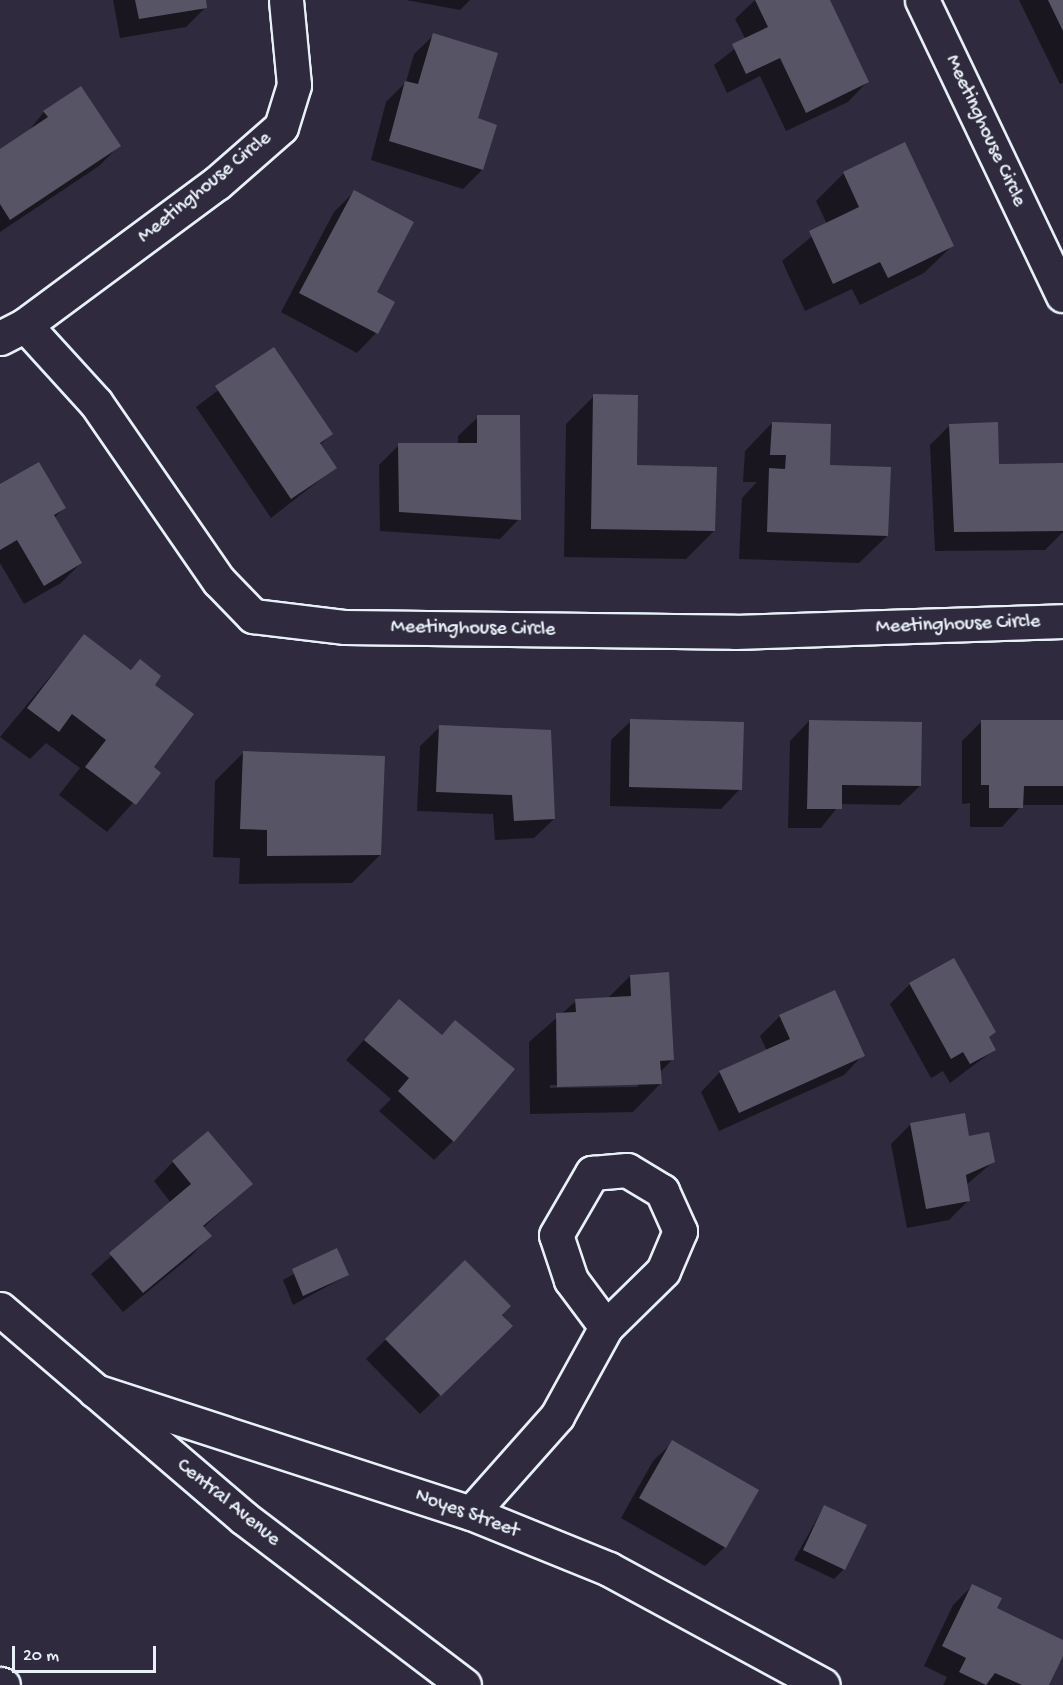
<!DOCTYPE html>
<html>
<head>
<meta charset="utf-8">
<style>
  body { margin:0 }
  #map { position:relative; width:1063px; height:1685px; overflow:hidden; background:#2f2a3d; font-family:"Gochi Hand",sans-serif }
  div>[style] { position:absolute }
  .shadow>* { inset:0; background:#0007 }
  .building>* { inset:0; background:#575565 }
  .roads { filter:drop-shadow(2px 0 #e8f1f8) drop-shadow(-2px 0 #e8f1f8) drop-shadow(0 2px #e8f1f8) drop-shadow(0 -2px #e8f1f8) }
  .minor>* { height:33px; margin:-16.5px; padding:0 16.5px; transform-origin:16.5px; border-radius:16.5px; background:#2f2a3d }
  .secondary>* { height:33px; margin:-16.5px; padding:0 16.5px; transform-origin:16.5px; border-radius:16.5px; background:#2f2a3d }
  span { translate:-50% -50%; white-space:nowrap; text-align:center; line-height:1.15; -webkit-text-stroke:4.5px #2f2a3d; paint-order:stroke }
  .street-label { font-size:20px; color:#e8f1f8 }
  .scale { position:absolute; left:12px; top:1646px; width:144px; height:27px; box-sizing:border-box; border:3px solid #e8f1f8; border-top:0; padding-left:8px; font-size:18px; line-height:21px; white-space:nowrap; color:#e8f1f8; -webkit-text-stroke:4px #2f2a3d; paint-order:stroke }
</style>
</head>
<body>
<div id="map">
  <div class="shadow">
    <div style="clip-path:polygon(113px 0,205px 0,206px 7px,186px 27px,120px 38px)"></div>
    <div style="clip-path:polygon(406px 0,470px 0,460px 10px)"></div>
    <div style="clip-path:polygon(755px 0,828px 0,867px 82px,848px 102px,786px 131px,760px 76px,727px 93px,714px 65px,746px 40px,735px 19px)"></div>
    <div style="clip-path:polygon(1019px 0,1063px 0,1063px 82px,1060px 84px)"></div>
    <div style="clip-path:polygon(434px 35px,476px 119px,482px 170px,463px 189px,371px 160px,386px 102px,406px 82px,414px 54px)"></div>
    <div style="clip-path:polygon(44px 112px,119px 146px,99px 166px,0 232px,0 151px,26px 134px)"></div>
    <div style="clip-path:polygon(844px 173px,952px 246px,924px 273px,860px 305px,852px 289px,805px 311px,782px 261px,827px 224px,816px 201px)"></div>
    <div style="clip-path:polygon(354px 192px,375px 293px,393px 302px,376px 333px,357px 353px,281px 312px,334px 212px)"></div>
    <div style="clip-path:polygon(273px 349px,331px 434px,320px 445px,335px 468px,271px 518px,196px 407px)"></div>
    <div style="clip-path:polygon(594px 396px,635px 467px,714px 531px,686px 559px,564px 557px,566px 424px)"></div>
    <div style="clip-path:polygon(478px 417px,519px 519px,500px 539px,380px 531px,379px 465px,399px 445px,458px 444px,458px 436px)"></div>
    <div style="clip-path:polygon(772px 423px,887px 536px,859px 563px,739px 559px,742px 498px,757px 482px,743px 482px,745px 451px)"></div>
    <div style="clip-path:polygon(949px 426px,998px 465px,1063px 465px,1063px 532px,1045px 550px,935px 551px,930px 445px)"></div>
    <div style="clip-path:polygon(0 486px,64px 508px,54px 518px,81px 563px,61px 583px,24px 604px,0 563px)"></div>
    <div style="clip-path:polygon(84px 636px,153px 685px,152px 767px,159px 773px,107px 832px,59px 795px,80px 768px,46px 743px,30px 759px,0 737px)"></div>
    <div style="clip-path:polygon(631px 721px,740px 789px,721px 809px,610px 806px,611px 740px)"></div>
    <div style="clip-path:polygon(809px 721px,920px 786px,900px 805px,840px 804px,821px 828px,788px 828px,790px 741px)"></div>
    <div style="clip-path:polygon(982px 721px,1063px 721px,1063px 805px,1022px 805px,1002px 827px,970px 827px,970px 803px,962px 804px,962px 741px)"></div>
    <div style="clip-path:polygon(440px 727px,554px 819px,534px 838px,495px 840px,493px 814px,417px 811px,420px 746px)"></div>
    <div style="clip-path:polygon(243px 753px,380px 855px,352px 883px,239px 884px,240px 858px,213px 857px,215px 781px)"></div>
    <div style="clip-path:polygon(953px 960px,994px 1050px,950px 1083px,943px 1071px,931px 1078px,890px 1004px,910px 984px)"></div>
    <div style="clip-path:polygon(evenodd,630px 976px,672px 1060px,660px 1072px,660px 1084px,633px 1112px,530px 1114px,529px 1042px,576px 1001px,607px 999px,630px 976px,640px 1083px,637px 1087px,550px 1088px,550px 1085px,640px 1083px)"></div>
    <div style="clip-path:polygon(399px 1001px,441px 1036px,455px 1022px,453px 1141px,434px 1160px,379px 1111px,391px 1099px,346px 1060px)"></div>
    <div style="clip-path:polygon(780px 1016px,863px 1055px,844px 1075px,719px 1131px,701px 1092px,720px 1072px,767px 1051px,760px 1036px)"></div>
    <div style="clip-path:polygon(911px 1124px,968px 1138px,993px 1162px,966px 1185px,969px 1200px,949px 1220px,907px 1228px,891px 1144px)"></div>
    <div style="clip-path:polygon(173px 1162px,251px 1184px,203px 1228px,210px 1236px,191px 1256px,123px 1312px,91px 1274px,171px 1203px,154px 1181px)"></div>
    <div style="clip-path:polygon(337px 1250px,348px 1275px,293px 1305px,283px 1280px)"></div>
    <div style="clip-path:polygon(465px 1262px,511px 1326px,420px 1414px,366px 1359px)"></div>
    <div style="clip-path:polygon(673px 1442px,725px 1547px,705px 1566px,621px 1518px,653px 1461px)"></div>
    <div style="clip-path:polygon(824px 1506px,844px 1569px,834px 1579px,794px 1560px)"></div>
    <div style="clip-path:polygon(972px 1586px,995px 1609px,1063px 1641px,1047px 1685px,943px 1685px,947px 1677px,924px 1666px,953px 1605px)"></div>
  </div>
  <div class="building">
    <div style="clip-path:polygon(135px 0,206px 0,207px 8px,139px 19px)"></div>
    <div style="clip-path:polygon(755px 0,830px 0,869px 82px,806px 113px,780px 58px,746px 74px,732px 44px,768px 27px)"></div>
    <div style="clip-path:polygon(1048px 0,1063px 0,1063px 31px)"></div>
    <div style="clip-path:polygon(433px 33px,498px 53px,478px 118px,497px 125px,483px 170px,389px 141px,405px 81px,418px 84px)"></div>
    <div style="clip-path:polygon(81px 86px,121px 146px,10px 220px,0 204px,0 149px,48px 117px,43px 111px)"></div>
    <div style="clip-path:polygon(905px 142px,954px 246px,888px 278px,880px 262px,833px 284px,809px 231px,859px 207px,843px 172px)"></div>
    <div style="clip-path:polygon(354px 190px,414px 222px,377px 292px,395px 302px,378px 334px,299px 293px)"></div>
    <div style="clip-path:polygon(274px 347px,333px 434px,320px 443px,337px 468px,291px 499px,215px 386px)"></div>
    <div style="clip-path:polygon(593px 394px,638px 395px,637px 465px,717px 467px,715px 531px,591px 529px)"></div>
    <div style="clip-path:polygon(477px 415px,520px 415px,521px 520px,399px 512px,398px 443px,477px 443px)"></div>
    <div style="clip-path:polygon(772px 422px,831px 424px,830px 465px,891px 467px,888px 536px,767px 532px,769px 468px,785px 469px,786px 455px,770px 455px)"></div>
    <div style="clip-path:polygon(998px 422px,999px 464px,1063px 463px,1063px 531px,954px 532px,949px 424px)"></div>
    <div style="clip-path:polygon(39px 462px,66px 508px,54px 515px,82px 563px,44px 586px,17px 540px,0 550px,0 484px)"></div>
    <div style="clip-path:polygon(84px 634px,131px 670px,140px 659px,161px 676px,155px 685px,194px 714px,154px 767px,161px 773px,136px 805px,85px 767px,106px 740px,72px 714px,59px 732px,27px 708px)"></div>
    <div style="clip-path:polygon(630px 719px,744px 722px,742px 790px,629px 787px)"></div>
    <div style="clip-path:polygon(809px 720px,922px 722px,921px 786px,842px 785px,842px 809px,807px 809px)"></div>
    <div style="clip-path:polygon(981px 720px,1063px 720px,1063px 786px,1024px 786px,1023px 808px,989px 808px,989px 785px,981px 785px)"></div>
    <div style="clip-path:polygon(439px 725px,551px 730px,555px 819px,514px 821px,512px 795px,436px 792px)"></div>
    <div style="clip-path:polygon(243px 751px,385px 756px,381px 855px,267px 856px,267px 830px,240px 829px)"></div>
    <div style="clip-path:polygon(954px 958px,996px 1032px,989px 1037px,996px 1050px,970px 1064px,963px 1052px,951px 1059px,909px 983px)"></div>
    <div style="clip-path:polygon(669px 972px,674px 1060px,660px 1061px,662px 1084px,557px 1087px,556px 1013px,576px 1012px,575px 999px,631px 996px,630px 975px)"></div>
    <div style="clip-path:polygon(835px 990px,865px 1056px,739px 1113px,719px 1071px,790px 1039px,779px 1015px)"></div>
    <div style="clip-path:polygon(399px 999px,442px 1035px,455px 1020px,515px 1069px,454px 1142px,398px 1091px,409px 1078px,364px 1040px)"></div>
    <div style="clip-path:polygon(965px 1113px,969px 1136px,989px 1132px,995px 1162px,966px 1175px,970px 1201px,926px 1209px,910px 1123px)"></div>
    <div style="clip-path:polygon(208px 1131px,253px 1184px,203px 1226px,212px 1236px,143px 1293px,109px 1253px,191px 1184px,172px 1161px)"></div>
    <div style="clip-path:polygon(337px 1248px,349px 1275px,303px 1296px,292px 1269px)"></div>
    <div style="clip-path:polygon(465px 1260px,511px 1306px,502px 1315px,513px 1326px,441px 1396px,385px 1339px)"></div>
    <div style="clip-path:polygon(672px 1440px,759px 1490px,726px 1548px,639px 1498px)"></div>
    <div style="clip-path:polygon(824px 1505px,867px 1525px,845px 1570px,803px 1550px)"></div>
    <div style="clip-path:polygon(972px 1584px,1002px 1598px,997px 1608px,1063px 1640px,1063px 1656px,1049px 1685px,1022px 1685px,995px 1673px,986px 1685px,959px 1672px,966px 1658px,942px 1646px)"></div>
  </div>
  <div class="roads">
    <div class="minor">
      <div style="left:922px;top:0;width:327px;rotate:64.5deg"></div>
      <div style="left:25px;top:325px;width:239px;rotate:-36.5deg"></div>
      <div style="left:217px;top:183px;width:85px;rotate:-41.2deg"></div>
      <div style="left:281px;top:127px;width:44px;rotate:-72.8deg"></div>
      <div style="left:294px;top:85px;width:85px;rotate:-95.4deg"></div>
      <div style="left:0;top:338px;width:28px;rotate:-27deg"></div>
      <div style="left:25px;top:325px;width:105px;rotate:47.7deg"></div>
      <div style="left:96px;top:403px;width:216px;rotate:55.4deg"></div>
      <div style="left:219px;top:581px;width:49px;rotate:45.8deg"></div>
      <div style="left:253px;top:616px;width:93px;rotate:6.8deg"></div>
      <div style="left:345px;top:627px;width:390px;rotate:0.7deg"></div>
      <div style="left:735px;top:632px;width:328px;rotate:-1.9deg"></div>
      <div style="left:95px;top:1391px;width:395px;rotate:18deg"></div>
      <div style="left:471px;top:1513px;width:149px;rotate:22.1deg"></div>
      <div style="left:609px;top:1569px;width:243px;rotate:28.5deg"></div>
      <div style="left:471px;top:1513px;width:130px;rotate:-48.4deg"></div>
      <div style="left:557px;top:1416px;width:102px;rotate:-61.2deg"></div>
      <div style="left:606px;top:1327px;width:59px;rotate:-126.7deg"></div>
      <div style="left:571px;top:1280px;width:47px;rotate:-108.4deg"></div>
      <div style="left:556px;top:1235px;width:72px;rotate:-59.9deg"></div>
      <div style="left:592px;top:1173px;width:35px;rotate:-5deg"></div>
      <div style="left:627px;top:1170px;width:41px;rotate:31deg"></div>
      <div style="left:662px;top:1191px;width:44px;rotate:65.8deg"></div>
      <div style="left:680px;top:1231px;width:43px;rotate:113deg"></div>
      <div style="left:663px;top:1271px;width:80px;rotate:135.5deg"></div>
      <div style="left:0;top:1684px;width:3px;rotate:18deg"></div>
    </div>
    <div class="secondary">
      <div style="left:0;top:1309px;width:321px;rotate:40.6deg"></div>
      <div style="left:244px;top:1518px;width:276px;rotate:37.2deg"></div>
    </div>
  </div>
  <div class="street-label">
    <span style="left:985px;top:131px;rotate:65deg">Meetinghouse Circle</span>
    <span style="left:205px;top:188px;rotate:-39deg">Meetinghouse Circle</span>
    <span style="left:958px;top:625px;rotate:-2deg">Meetinghouse Circle</span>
    <span style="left:473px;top:629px;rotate:1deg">Meetinghouse Circle</span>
    <span style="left:228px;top:1503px;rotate:39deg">Central Avenue</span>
    <span style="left:467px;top:1514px;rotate:20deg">Noyes Street</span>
  </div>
  <div class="scale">20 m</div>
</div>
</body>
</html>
